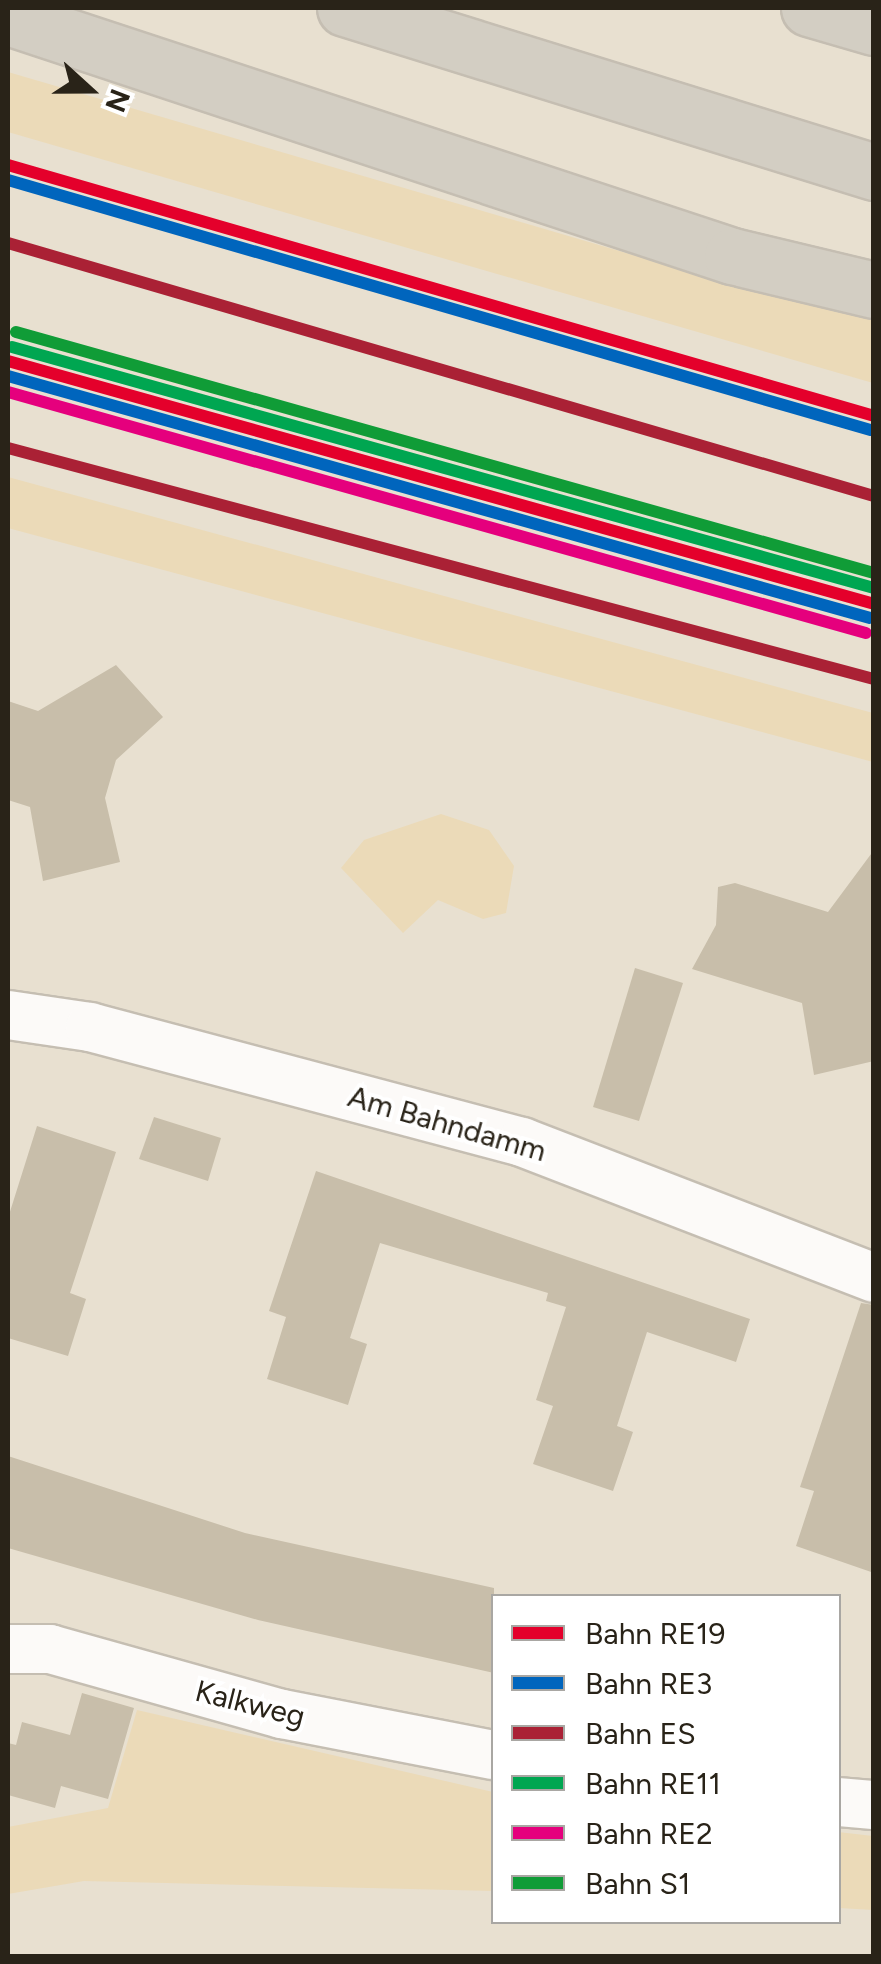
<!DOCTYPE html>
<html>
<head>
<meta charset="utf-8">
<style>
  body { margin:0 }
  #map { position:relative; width:881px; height:1964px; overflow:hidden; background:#e8e0d0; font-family:Figtree,sans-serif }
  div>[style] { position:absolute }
  .green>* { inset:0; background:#ebdab8 }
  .building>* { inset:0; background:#c8beaa }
  .roads { filter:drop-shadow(2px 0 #c5beb2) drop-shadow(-2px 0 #c5beb2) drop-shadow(0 2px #c5beb2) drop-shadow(0 -2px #c5beb2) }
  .street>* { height:48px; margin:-24px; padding:0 24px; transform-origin:24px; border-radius:24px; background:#fcfaf8 }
  .highway>* { height:55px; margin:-27.5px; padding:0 27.5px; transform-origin:27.5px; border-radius:27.5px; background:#d3cec3 }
  .rail-1>* { height:12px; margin:-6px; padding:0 6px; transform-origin:6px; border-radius:6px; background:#e4002b }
  .rail-2>* { height:12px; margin:-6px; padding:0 6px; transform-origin:6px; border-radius:6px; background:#0065bd }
  .rail-3>* { height:12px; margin:-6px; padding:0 6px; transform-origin:6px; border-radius:6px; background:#aa2135 }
  .rail-4>* { height:12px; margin:-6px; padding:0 6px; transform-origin:6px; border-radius:6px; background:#00a651 }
  .rail-5>* { height:12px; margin:-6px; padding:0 6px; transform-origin:6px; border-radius:6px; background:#e5007d }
  .rail-6>* { height:12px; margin:-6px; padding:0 6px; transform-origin:6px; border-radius:6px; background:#109c37 }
  span { translate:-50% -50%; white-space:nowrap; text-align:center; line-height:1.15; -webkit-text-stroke:8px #fff; paint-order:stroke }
  .street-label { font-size:30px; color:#292318 }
  .frame { position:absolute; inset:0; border:10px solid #292318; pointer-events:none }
  .legend { position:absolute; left:491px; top:1594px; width:350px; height:330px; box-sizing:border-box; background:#fff; border:2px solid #a9a7a3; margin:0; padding:12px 18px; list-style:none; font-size:30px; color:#292318 }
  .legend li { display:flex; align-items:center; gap:20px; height:50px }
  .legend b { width:50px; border:2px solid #a9a7a3 }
  .north { position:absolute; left:40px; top:40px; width:100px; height:100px; -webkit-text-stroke:8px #fff; paint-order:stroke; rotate:111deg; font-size:28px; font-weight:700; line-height:40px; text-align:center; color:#292318 }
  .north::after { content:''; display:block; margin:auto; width:35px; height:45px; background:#292318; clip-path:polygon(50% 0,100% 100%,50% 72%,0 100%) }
</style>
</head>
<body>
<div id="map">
  <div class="green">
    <div style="clip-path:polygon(8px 72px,722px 281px,873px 314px,873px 383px,8px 132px)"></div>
    <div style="clip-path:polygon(8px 477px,873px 713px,873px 762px,8px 528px)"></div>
    <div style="clip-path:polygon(441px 814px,489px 830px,514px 866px,506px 913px,483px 919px,438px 900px,403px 933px,341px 868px,364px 840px)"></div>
    <div style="clip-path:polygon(137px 1710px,493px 1792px,493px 1891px,84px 1881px,8px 1894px,8px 1827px,108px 1808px)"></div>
    <div style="clip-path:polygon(838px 1832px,873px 1836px,873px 1910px,839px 1908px)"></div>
  </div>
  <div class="building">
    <div style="clip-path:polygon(116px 665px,163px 717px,116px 760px,105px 798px,120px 862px,43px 881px,30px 807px,8px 800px,8px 701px,38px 711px)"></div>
    <div style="clip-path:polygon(874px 850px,874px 1061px,814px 1075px,802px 1003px,692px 969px,716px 925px,718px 887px,735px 883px,828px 912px)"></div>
    <div style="clip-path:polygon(635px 968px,683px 983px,639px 1121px,593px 1107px)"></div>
    <div style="clip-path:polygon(154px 1117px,221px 1138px,208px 1181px,139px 1159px)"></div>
    <div style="clip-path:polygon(37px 1126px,116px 1152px,70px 1293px,86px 1299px,68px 1356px,8px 1338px,8px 1218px)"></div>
    <div style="clip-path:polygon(316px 1171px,750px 1319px,736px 1362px,647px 1332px,617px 1426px,633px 1432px,613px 1491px,533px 1464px,553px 1406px,536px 1400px,566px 1307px,546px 1301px,548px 1293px,380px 1243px,350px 1338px,367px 1344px,348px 1405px,267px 1379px,286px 1317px,269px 1311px)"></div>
    <div style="clip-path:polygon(861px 1303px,874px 1305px,874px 1573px,796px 1546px,814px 1491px,800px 1487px)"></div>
    <div style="clip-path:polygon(8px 1456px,245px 1533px,494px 1588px,494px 1673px,258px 1620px,8px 1548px)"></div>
    <div style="clip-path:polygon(82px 1693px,134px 1708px,108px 1799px,61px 1786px,55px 1808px,8px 1795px,8px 1743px,16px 1745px,22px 1722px,70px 1735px)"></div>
  </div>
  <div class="roads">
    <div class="street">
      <div style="left:8px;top:1015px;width:83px;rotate:8.3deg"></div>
      <div style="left:90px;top:1027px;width:447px;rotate:14.9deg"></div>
      <div style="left:522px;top:1142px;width:377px;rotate:21.1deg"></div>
      <div style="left:8px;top:1649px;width:42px"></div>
      <div style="left:50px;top:1649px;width:241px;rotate:15.7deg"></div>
      <div style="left:282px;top:1714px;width:215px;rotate:11deg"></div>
      <div style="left:838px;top:1802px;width:36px;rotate:5deg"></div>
    </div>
    <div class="highway">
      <div style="left:345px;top:8px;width:554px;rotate:17.22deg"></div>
      <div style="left:809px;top:8px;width:68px;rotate:16.3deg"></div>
      <div style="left:8px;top:17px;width:762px;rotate:18.27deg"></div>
      <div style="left:732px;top:256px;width:146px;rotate:13.5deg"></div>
    </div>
  </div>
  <div class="rail-1">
    <div style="left:8px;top:165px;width:902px;rotate:16.16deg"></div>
    <div style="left:8px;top:361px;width:899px;rotate:15.67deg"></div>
  </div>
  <div class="rail-2">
    <div style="left:8px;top:180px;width:898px;rotate:16.17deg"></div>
    <div style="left:8px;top:376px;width:895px;rotate:15.68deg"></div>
  </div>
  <div class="rail-3">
    <div style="left:8px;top:243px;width:902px;rotate:16.29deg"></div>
    <div style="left:8px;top:448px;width:896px;rotate:14.94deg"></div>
  </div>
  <div class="rail-4">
    <div style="left:12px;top:347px;width:895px;rotate:15.62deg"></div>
  </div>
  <div class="rail-5">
    <div style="left:8px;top:392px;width:891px;rotate:15.69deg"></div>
  </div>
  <div class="rail-6">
    <div style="left:16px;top:332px;width:891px;rotate:15.69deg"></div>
  </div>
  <div class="street-label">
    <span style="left:447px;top:1124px;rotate:16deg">Am Bahndamm</span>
    <span style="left:250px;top:1704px;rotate:14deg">Kalkweg</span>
  </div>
  <div class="frame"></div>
  <ul class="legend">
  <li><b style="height:12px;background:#e4002b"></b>Bahn RE19</li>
  <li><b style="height:12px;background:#0065bd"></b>Bahn RE3</li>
  <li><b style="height:12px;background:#aa2135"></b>Bahn ES</li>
  <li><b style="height:12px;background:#00a651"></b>Bahn RE11</li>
  <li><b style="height:12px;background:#e5007d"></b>Bahn RE2</li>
  <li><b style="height:12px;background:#109c37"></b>Bahn S1</li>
  </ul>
  <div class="north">N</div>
</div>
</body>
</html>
